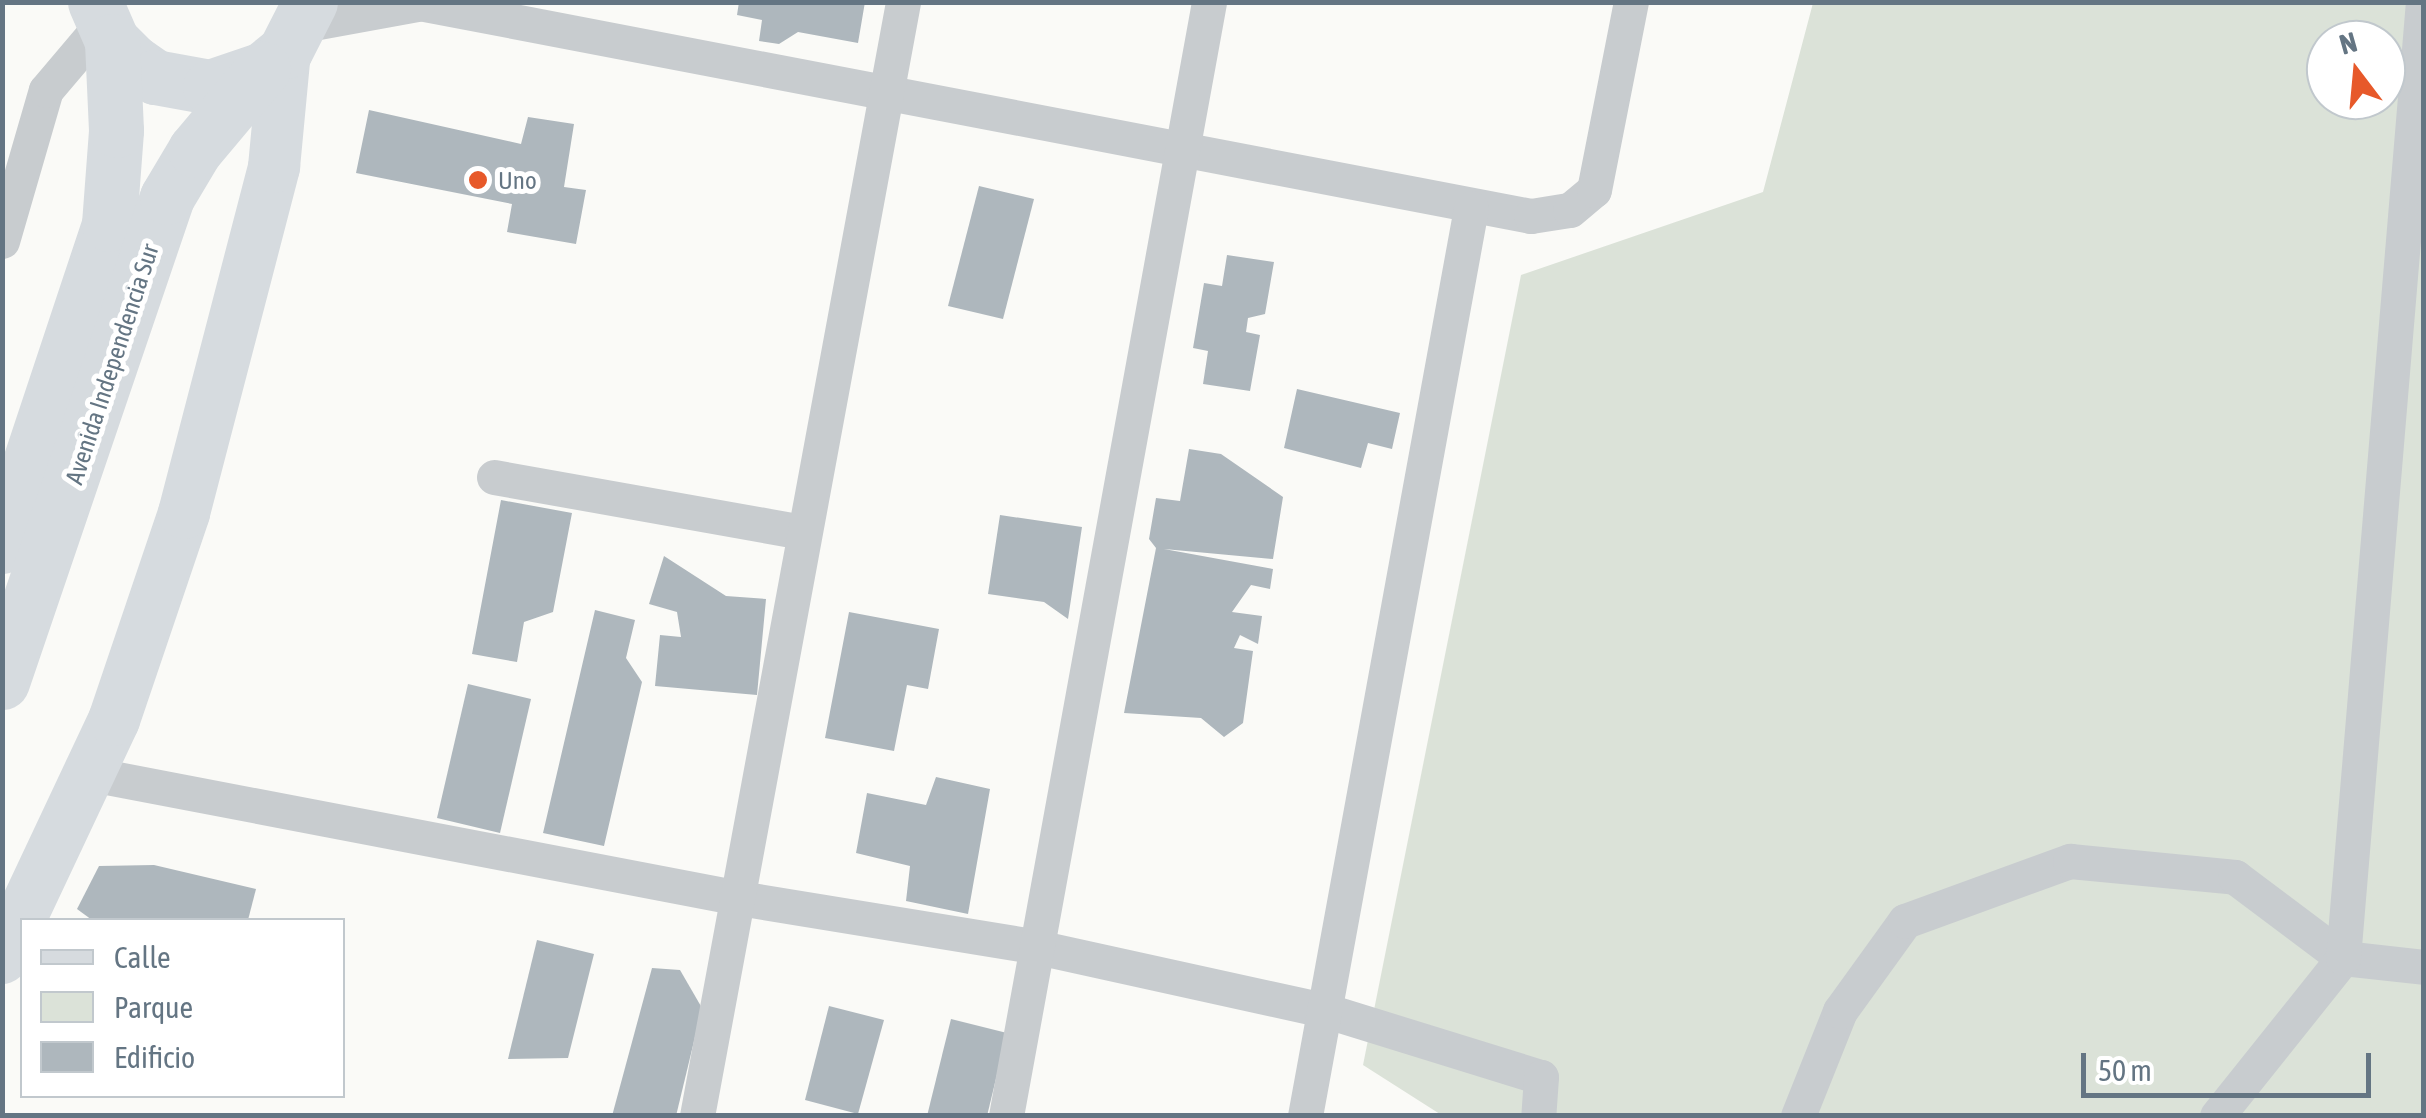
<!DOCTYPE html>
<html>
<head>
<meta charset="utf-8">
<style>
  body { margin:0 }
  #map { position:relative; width:2426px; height:1118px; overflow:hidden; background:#fafaf7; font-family:"Asap Condensed",sans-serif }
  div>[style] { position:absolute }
  .green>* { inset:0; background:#dbe2d8 }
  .building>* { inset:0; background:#aeb7bd }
  .street>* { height:35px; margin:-17.5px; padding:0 17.5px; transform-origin:17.5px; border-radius:17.5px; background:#c8cccf }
  .secondary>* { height:52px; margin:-26px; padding:0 26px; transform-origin:26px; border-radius:26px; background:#d6dbdf }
  .highway>* { height:55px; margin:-27.5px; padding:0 27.5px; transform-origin:27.5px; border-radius:27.5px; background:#d6dbdf }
  .dots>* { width:28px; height:28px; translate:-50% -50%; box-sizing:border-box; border:5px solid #fff; border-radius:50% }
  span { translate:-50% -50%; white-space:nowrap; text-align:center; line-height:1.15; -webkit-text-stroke:10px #fff; paint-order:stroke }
  .poi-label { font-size:25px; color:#647583 }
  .left { translate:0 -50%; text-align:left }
  .street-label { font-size:25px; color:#647583 }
  .frame { position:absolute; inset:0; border:5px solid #647583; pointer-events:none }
  .legend { position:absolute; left:20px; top:918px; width:325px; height:180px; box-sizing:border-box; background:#fff; border:2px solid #c1c8cd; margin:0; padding:12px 18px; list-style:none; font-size:30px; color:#647583 }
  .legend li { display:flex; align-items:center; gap:20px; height:50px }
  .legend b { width:50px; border:2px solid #c1c8cd }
  .north { position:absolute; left:2306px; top:20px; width:100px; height:100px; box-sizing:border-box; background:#fff; border:2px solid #c1c8cd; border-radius:50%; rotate:344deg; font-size:28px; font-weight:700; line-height:40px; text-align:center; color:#647583 }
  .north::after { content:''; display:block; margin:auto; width:35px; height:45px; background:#e7592a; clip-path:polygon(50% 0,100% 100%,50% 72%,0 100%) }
  .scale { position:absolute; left:2081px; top:1053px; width:290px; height:45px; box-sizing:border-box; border:5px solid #647583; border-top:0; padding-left:12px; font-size:30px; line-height:35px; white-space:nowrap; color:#647583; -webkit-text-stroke:8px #fff; paint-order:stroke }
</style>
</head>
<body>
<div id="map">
  <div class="green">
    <div style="clip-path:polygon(evenodd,1813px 3px,2423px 3px,2423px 1115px,1443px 1116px,1363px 1065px,1521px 275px,1763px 192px,1813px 3px,2326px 40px,2386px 40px,2386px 100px,2326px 100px,2326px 40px)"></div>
  </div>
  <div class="building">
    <div style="clip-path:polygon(739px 2px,865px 2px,858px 43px,798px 32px,779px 44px,759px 41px,762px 20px,737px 15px)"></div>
    <div style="clip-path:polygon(369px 110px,521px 144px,528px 117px,574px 124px,564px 187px,586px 190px,576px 244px,507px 232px,512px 204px,356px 173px)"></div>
    <div style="clip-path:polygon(979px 186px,1034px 199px,1003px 319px,948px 306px)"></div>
    <div style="clip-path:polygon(1227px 255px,1274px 262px,1265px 314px,1248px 318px,1246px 332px,1260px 335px,1250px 391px,1203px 384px,1208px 351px,1193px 348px,1204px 283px,1222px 286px)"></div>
    <div style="clip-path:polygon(1297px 389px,1400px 413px,1392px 449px,1368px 443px,1361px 468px,1284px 448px)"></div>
    <div style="clip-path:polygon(1189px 449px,1221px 454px,1283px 497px,1273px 559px,1164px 549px,1273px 569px,1270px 589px,1251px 585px,1232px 612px,1262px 616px,1258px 644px,1240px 635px,1234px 648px,1253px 651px,1243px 723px,1224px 737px,1201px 718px,1124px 713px,1156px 548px,1149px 539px,1156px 498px,1180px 501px)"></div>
    <div style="clip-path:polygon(501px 500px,572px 513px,553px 612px,524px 622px,517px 662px,472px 654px)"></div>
    <div style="clip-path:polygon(1000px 515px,1082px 527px,1068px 619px,1044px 602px,988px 594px)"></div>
    <div style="clip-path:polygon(664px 556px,726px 596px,766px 599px,757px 695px,655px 686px,660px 635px,681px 637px,677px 612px,649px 604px)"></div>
    <div style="clip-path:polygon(595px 610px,635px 620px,626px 658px,642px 682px,604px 846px,543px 833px)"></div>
    <div style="clip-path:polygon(849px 612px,939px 629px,928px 689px,907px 685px,894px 751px,825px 738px)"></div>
    <div style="clip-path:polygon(468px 684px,531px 699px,500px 833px,437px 818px)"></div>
    <div style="clip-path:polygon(936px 777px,990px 789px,968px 914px,906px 901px,910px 866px,856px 853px,867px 793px,926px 805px)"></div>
    <div style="clip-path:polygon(154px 865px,256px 889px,248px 920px,92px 920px,77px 909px,99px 866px)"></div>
    <div style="clip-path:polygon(537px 940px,594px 954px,568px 1058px,508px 1059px)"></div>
    <div style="clip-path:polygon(652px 968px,680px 970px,702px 1008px,676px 1116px,612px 1116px)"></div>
    <div style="clip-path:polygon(829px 1006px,884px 1020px,858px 1114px,805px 1100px)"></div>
    <div style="clip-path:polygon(951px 1019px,1007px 1033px,987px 1116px,927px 1116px)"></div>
  </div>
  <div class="street">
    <div style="left:414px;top:2px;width:1137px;rotate:10.85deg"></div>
    <div style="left:1531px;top:216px;width:39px;rotate:-9deg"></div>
    <div style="left:1570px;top:210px;width:31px;rotate:-40deg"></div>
    <div style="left:1594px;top:190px;width:192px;rotate:-78.9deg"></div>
    <div style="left:302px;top:25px;width:117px;rotate:-10.3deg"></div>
    <div style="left:2px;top:241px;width:157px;rotate:-73.8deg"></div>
    <div style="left:46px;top:90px;width:87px;rotate:-49.7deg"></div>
    <div style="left:494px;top:477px;width:315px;rotate:10.1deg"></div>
    <div style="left:91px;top:774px;width:660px;rotate:10.83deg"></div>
    <div style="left:739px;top:898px;width:302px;rotate:9.3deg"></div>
    <div style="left:1037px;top:947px;width:294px;rotate:12.4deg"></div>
    <div style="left:1324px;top:1010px;width:227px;rotate:17.2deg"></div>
    <div style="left:1541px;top:1077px;width:39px;rotate:94deg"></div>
    <div style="left:697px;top:1116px;width:1133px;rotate:-79.52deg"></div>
    <div style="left:1006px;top:1116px;width:1132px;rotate:-79.67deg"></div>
    <div style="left:1305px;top:1116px;width:923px;rotate:-79.64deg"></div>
    <div style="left:1798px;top:1116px;width:113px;rotate:-68.2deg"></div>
    <div style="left:1840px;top:1011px;width:111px;rotate:-54.2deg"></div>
    <div style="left:1905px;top:921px;width:176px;rotate:-20deg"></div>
    <div style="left:2070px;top:861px;width:166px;rotate:5.5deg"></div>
    <div style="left:2235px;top:877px;width:135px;rotate:36.9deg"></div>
    <div style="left:2343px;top:958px;width:81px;rotate:6.3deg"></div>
    <div style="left:2217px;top:1116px;width:202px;rotate:-51.4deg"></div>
    <div style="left:2343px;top:958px;width:959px;rotate:-85.22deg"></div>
  </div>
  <div class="secondary">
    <div style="left:2px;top:958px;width:263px;rotate:-64.8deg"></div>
    <div style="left:114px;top:720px;width:219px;rotate:-71.3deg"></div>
    <div style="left:184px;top:513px;width:358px;rotate:-75.4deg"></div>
    <div style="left:274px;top:167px;width:117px;rotate:-84.6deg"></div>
  </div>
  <div class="highway">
    <div style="left:95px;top:2px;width:43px;rotate:66.4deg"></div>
    <div style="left:112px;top:41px;width:28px;rotate:45deg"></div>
    <div style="left:132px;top:61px;width:28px;rotate:35deg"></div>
    <div style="left:155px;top:77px;width:56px;rotate:10.3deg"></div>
    <div style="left:210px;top:87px;width:56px;rotate:-18.8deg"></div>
    <div style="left:263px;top:69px;width:28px;rotate:-39deg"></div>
    <div style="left:285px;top:51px;width:55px;rotate:-63deg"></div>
    <div style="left:2px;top:546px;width:339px;rotate:-71.6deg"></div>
    <div style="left:109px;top:224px;width:94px;rotate:-85.7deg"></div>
    <div style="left:116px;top:130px;width:89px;rotate:-92.6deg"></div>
    <div style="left:2px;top:682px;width:512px;rotate:-71.21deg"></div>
    <div style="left:167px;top:197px;width:55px;rotate:-59.2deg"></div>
    <div style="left:195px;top:150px;width:106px;rotate:-50deg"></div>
  </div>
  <div class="dots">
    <div style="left:478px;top:180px;background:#e7592a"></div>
  </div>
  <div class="poi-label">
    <span class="left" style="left:498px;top:180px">Uno</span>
  </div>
  <div class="street-label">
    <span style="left:112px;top:364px;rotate:-72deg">Avenida Independencia Sur</span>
  </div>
  <div class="frame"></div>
  <ul class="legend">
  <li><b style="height:12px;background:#d6dbdf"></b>Calle</li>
  <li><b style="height:28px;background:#dbe2d8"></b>Parque</li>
  <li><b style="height:28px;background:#aeb7bd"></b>Edificio</li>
  </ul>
  <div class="north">N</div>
  <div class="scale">50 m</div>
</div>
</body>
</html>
